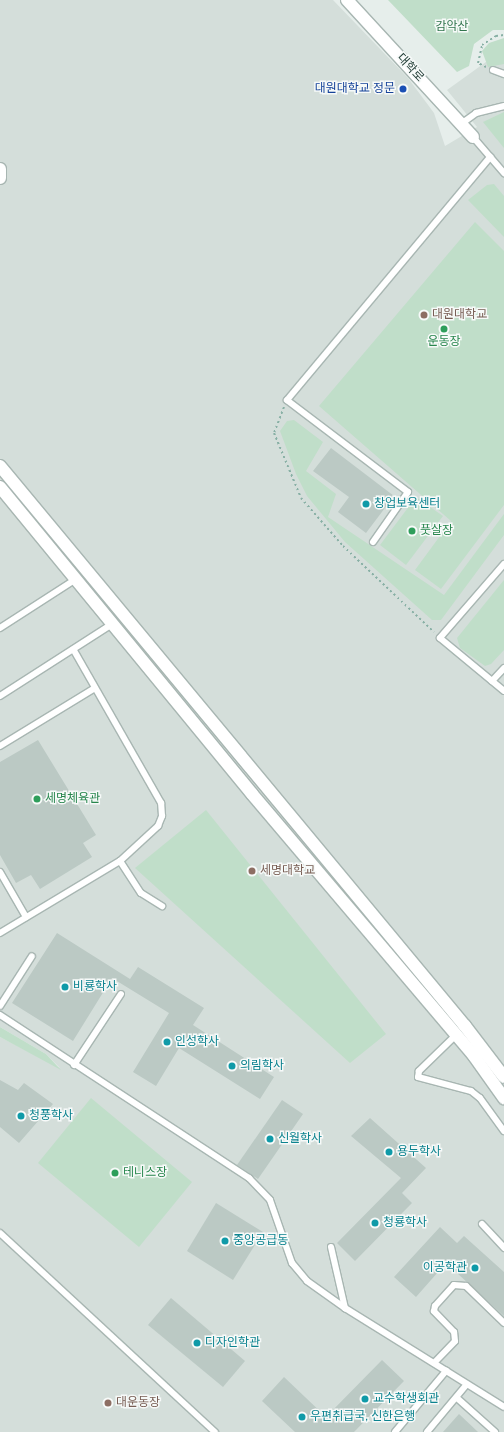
<!DOCTYPE html>
<html>
<head>
<meta charset="utf-8">
<style>
  body { margin:0 }
  #map { position:relative; width:504px; height:1432px; overflow:hidden; background:#e6eeeb; font-family:"Nunito Sans","Noto Sans KR",sans-serif }
  div>[style] { position:absolute }
  .built>* { inset:0; background:#d4deda }
  .green>* { inset:0; background:#c0dec9 }
  .building>* { inset:0; background:#bbc9c4 }
  .path>* { height:2px; margin-top:-1px; transform-origin:0; background:repeating-linear-gradient(90deg,#88b0a5 0 2px,transparent 0 5px) }
  .roads { filter:drop-shadow(1px 0 #a8b6b2) drop-shadow(-1px 0 #a8b6b2) drop-shadow(0 1px #a8b6b2) drop-shadow(0 -1px #a8b6b2) }
  .service>* { height:6px; margin:-3px; padding:0 3px; transform-origin:3px; border-radius:3px; background:#fff }
  .minor>* { height:12px; margin:-6px; padding:0 6px; transform-origin:6px; border-radius:6px; background:#fff }
  .tertiary>* { height:12px; margin:-6px; padding:0 6px; transform-origin:6px; border-radius:6px; background:#fff }
  .dots>* { width:11px; height:11px; translate:-50% -50%; box-sizing:border-box; border:2px solid #f7faf9; border-radius:50% }
  span { translate:-50% -50%; white-space:nowrap; text-align:center; line-height:1.15; -webkit-text-stroke:3px #f7faf9; paint-order:stroke }
  .park-label { font-size:12px; color:#31754d }
  .street-label { font-size:12px; color:#254039 }
  .transit-label { font-size:12px; color:#164399 }
  .right { translate:-100% -50%; text-align:right }
  .education-label { font-size:12px; color:#785e54 }
  .left { translate:0 -50%; text-align:left }
  .leisure-label { font-size:12px; color:#27864d }
  .culture-label { font-size:12px; color:#0d838f }
</style>
</head>
<body>
<div id="map">
  <div class="built">
    <div style="clip-path:polygon(0 0,333px 0,408px 78px,434px 113px,445px 146px,477px 127px,447px 90px,504px 49px,504px 1432px,0 1432px,0 1037px,60px 1068px,46px 1054px,0 1027px)"></div>
  </div>
  <div class="green">
    <div style="clip-path:polygon(388px 0,504px 0,504px 30px,493px 30px,474px 44px,469px 66px,457px 72px)"></div>
    <div style="clip-path:polygon(504px 38px,504px 64px,488px 67px,482px 51px,489px 43px)"></div>
    <div style="clip-path:polygon(504px 112px,504px 148px,483px 122px)"></div>
    <div style="clip-path:polygon(494px 184px,504px 196px,504px 237px,468px 200px,487px 185px)"></div>
    <div style="clip-path:polygon(475px 222px,504px 251px,504px 505px,441px 589px,415px 570px,451px 521px,319px 406px)"></div>
    <div style="clip-path:polygon(294px 420px,323px 442px,306px 471px,336px 494px,328px 517px,444px 595px,504px 514px,504px 535px,441px 620px,432px 620px,345px 542px,307px 496px,296px 474px,280px 431px,287px 421px)"></div>
    <div style="clip-path:polygon(416px 497px,443px 516px,406px 565px,380px 545px)"></div>
    <div style="clip-path:polygon(504px 580px,504px 650px,491px 664px,485px 666px,460px 648px,457px 638px)"></div>
    <div style="clip-path:polygon(206px 810px,386px 1034px,350px 1063px,135px 868px)"></div>
    <div style="clip-path:polygon(0 1027px,46px 1054px,61px 1070px,0 1037px)"></div>
    <div style="clip-path:polygon(91px 1098px,192px 1182px,139px 1247px,38px 1163px)"></div>
  </div>
  <div class="building">
    <div style="clip-path:polygon(331px 448px,394px 496px,366px 533px,338px 512px,349px 497px,313px 471px)"></div>
    <div style="clip-path:polygon(38px 740px,96px 835px,83px 843px,92px 857px,40px 889px,31px 875px,16px 883px,0 855px,0 762px)"></div>
    <div style="clip-path:polygon(57px 933px,130px 979px,138px 967px,204px 1008px,193px 1025px,274px 1077px,260px 1099px,179px 1048px,156px 1086px,133px 1072px,169px 1013px,112px 978px,73px 1041px,12px 1003px)"></div>
    <div style="clip-path:polygon(0 1080px,18px 1090px,24px 1083px,53px 1104px,19px 1143px,0 1127px)"></div>
    <div style="clip-path:polygon(282px 1100px,303px 1114px,258px 1179px,237px 1165px)"></div>
    <div style="clip-path:polygon(370px 1118px,426px 1168px,402px 1193px,412px 1203px,355px 1261px,337px 1243px,401px 1178px,351px 1136px)"></div>
    <div style="clip-path:polygon(216px 1203px,263px 1232px,233px 1280px,187px 1251px)"></div>
    <div style="clip-path:polygon(440px 1227px,457px 1243px,464px 1236px,504px 1272px,504px 1316px,446px 1263px,416px 1297px,394px 1277px)"></div>
    <div style="clip-path:polygon(171px 1298px,245px 1361px,223px 1387px,148px 1325px)"></div>
    <div style="clip-path:polygon(382px 1360px,404px 1381px,354px 1432px,295px 1432px,262px 1401px,284px 1377px,326px 1417px)"></div>
    <div style="clip-path:polygon(459px 1414px,478px 1432px,443px 1432px)"></div>
  </div>
  <div class="path">
    <div style="left:486px;top:67px;width:9px;rotate:-153deg"></div>
    <div style="left:478px;top:63px;width:18px;rotate:-77deg"></div>
    <div style="left:482px;top:45px;width:17px;rotate:-33deg"></div>
    <div style="left:496px;top:36px;width:8px;rotate:-7deg"></div>
    <div style="left:284px;top:407px;width:28px;rotate:111deg"></div>
    <div style="left:274px;top:433px;width:70px;rotate:67.4deg"></div>
    <div style="left:301px;top:498px;width:64px;rotate:48.8deg"></div>
    <div style="left:343px;top:546px;width:125px;rotate:43.4deg"></div>
  </div>
  <div class="roads">
    <div class="service">
      <div style="left:493px;top:70px;width:12px;rotate:20deg"></div>
      <div style="left:461px;top:124px;width:19px;rotate:-36deg"></div>
      <div style="left:476px;top:113px;width:29px;rotate:-14deg"></div>
      <div style="left:473px;top:137px;width:48px;rotate:49.3deg"></div>
      <div style="left:373px;top:542px;width:61px;rotate:-55deg"></div>
      <div style="left:408px;top:492px;width:152px;rotate:-142.8deg"></div>
      <div style="left:287px;top:400px;width:317px;rotate:-50.1deg"></div>
      <div style="left:504px;top:564px;width:98px;rotate:130.9deg"></div>
      <div style="left:440px;top:638px;width:83px;rotate:39.6deg"></div>
      <div style="left:0;top:628px;width:90px;rotate:-32.8deg"></div>
      <div style="left:492px;top:681px;width:18px;rotate:-47deg"></div>
      <div style="left:0;top:696px;width:133px;rotate:-32.7deg"></div>
      <div style="left:0;top:746px;width:111px;rotate:-31.4deg"></div>
      <div style="left:120px;top:861px;width:38px;rotate:57deg"></div>
      <div style="left:141px;top:893px;width:25px;rotate:32deg"></div>
      <div style="left:0;top:872px;width:52px;rotate:60deg"></div>
      <div style="left:0;top:933px;width:140px;rotate:-31deg"></div>
      <div style="left:120px;top:861px;width:52px;rotate:-42.6deg"></div>
      <div style="left:158px;top:826px;width:11px;rotate:-68deg"></div>
      <div style="left:162px;top:816px;width:13px;rotate:-94deg"></div>
      <div style="left:161px;top:803px;width:177px;rotate:-119.7deg"></div>
      <div style="left:0;top:1006px;width:59px;rotate:-57.4deg"></div>
      <div style="left:0;top:1015px;width:298px;rotate:33.2deg"></div>
      <div style="left:249px;top:1178px;width:30px;rotate:46deg"></div>
      <div style="left:270px;top:1200px;width:67px;rotate:70.8deg"></div>
      <div style="left:292px;top:1263px;width:23px;rotate:50deg"></div>
      <div style="left:307px;top:1281px;width:47px;rotate:35.4deg"></div>
      <div style="left:345px;top:1308px;width:187px;rotate:31.9deg"></div>
      <div style="left:456px;top:1035px;width:52px;rotate:135.8deg"></div>
      <div style="left:419px;top:1071px;width:6px;rotate:99deg"></div>
      <div style="left:418px;top:1077px;width:55px;rotate:14.8deg"></div>
      <div style="left:471px;top:1091px;width:11px;rotate:38deg"></div>
      <div style="left:480px;top:1098px;width:41px;rotate:54deg"></div>
      <div style="left:74px;top:1065px;width:85px;rotate:-56.5deg"></div>
      <div style="left:482px;top:1224px;width:33px;rotate:47deg"></div>
      <div style="left:0;top:1233px;width:293px;rotate:42.8deg"></div>
      <div style="left:331px;top:1247px;width:63px;rotate:77.1deg"></div>
      <div style="left:434px;top:1363px;width:30px;rotate:-46deg"></div>
      <div style="left:455px;top:1341px;width:9px;rotate:-96deg"></div>
      <div style="left:454px;top:1332px;width:29px;rotate:-134deg"></div>
      <div style="left:434px;top:1311px;width:5px;rotate:-79deg"></div>
      <div style="left:435px;top:1306px;width:28px;rotate:-48deg"></div>
      <div style="left:454px;top:1285px;width:12px;rotate:5deg"></div>
      <div style="left:466px;top:1286px;width:53px;rotate:44.2deg"></div>
      <div style="left:457px;top:1398px;width:51px;rotate:41.8deg"></div>
      <div style="left:395px;top:1432px;width:80px;rotate:-50.1deg"></div>
      <div style="left:427px;top:1432px;width:62px;rotate:-50.2deg"></div>
    </div>
    <div class="minor">
      <div style="left:0;top:169px;width:9px;rotate:90deg"></div>
      <div style="left:0;top:466px;width:728px;rotate:50.3deg"></div>
      <div style="left:465px;top:1026px;width:64px;rotate:52.6deg"></div>
      <div style="left:0;top:487px;width:397px;rotate:50.6deg"></div>
      <div style="left:252px;top:794px;width:343px;rotate:49.7deg"></div>
      <div style="left:474px;top:1056px;width:52px;rotate:54.5deg"></div>
    </div>
    <div class="tertiary">
      <div style="left:347px;top:0;width:186px;rotate:47.4deg"></div>
    </div>
  </div>
  <div class="dots">
    <div style="left:403px;top:89px;background:#1a4fb4"></div>
    <div style="left:424px;top:315px;background:#8d6e63"></div>
    <div style="left:444px;top:329px;background:#2e9e5b"></div>
    <div style="left:366px;top:504px;background:#0f9aa8"></div>
    <div style="left:412px;top:531px;background:#2e9e5b"></div>
    <div style="left:37px;top:799px;background:#2e9e5b"></div>
    <div style="left:252px;top:871px;background:#8d6e63"></div>
    <div style="left:65px;top:987px;background:#0f9aa8"></div>
    <div style="left:167px;top:1042px;background:#0f9aa8"></div>
    <div style="left:232px;top:1066px;background:#0f9aa8"></div>
    <div style="left:21px;top:1116px;background:#0f9aa8"></div>
    <div style="left:270px;top:1139px;background:#0f9aa8"></div>
    <div style="left:389px;top:1152px;background:#0f9aa8"></div>
    <div style="left:115px;top:1173px;background:#2e9e5b"></div>
    <div style="left:375px;top:1223px;background:#0f9aa8"></div>
    <div style="left:225px;top:1241px;background:#0f9aa8"></div>
    <div style="left:475px;top:1268px;background:#0f9aa8"></div>
    <div style="left:197px;top:1343px;background:#0f9aa8"></div>
    <div style="left:365px;top:1399px;background:#0f9aa8"></div>
    <div style="left:108px;top:1403px;background:#8d6e63"></div>
    <div style="left:302px;top:1417px;background:#0f9aa8"></div>
  </div>
  <div class="park-label">
    <span style="left:452px;top:27px">감악산</span>
  </div>
  <div class="street-label">
    <span style="left:410px;top:68px;rotate:47deg">대학로</span>
  </div>
  <div class="transit-label">
    <span class="right" style="left:395px;top:89px">대원대학교 정문</span>
  </div>
  <div class="education-label">
    <span class="left" style="left:432px;top:315px">대원대학교</span>
    <span class="left" style="left:260px;top:871px">세명대학교</span>
    <span class="left" style="left:116px;top:1403px">대운동장</span>
  </div>
  <div class="leisure-label">
    <span style="left:444px;top:342px">운동장</span>
    <span class="left" style="left:420px;top:531px">풋살장</span>
    <span class="left" style="left:45px;top:799px">세명체육관</span>
    <span class="left" style="left:123px;top:1173px">테니스장</span>
  </div>
  <div class="culture-label">
    <span class="left" style="left:374px;top:504px">창업보육센터</span>
    <span class="left" style="left:73px;top:987px">비룡학사</span>
    <span class="left" style="left:175px;top:1042px">인성학사</span>
    <span class="left" style="left:240px;top:1066px">의림학사</span>
    <span class="left" style="left:29px;top:1116px">청풍학사</span>
    <span class="left" style="left:278px;top:1139px">신월학사</span>
    <span class="left" style="left:397px;top:1152px">용두학사</span>
    <span class="left" style="left:383px;top:1223px">청룡학사</span>
    <span class="left" style="left:233px;top:1241px">중앙공급동</span>
    <span class="right" style="left:467px;top:1268px">이공학관</span>
    <span class="left" style="left:205px;top:1343px">디자인학관</span>
    <span class="left" style="left:373px;top:1399px">교수학생회관</span>
    <span class="left" style="left:310px;top:1417px">우편취급국, 신한은행</span>
  </div>
</div>
</body>
</html>
